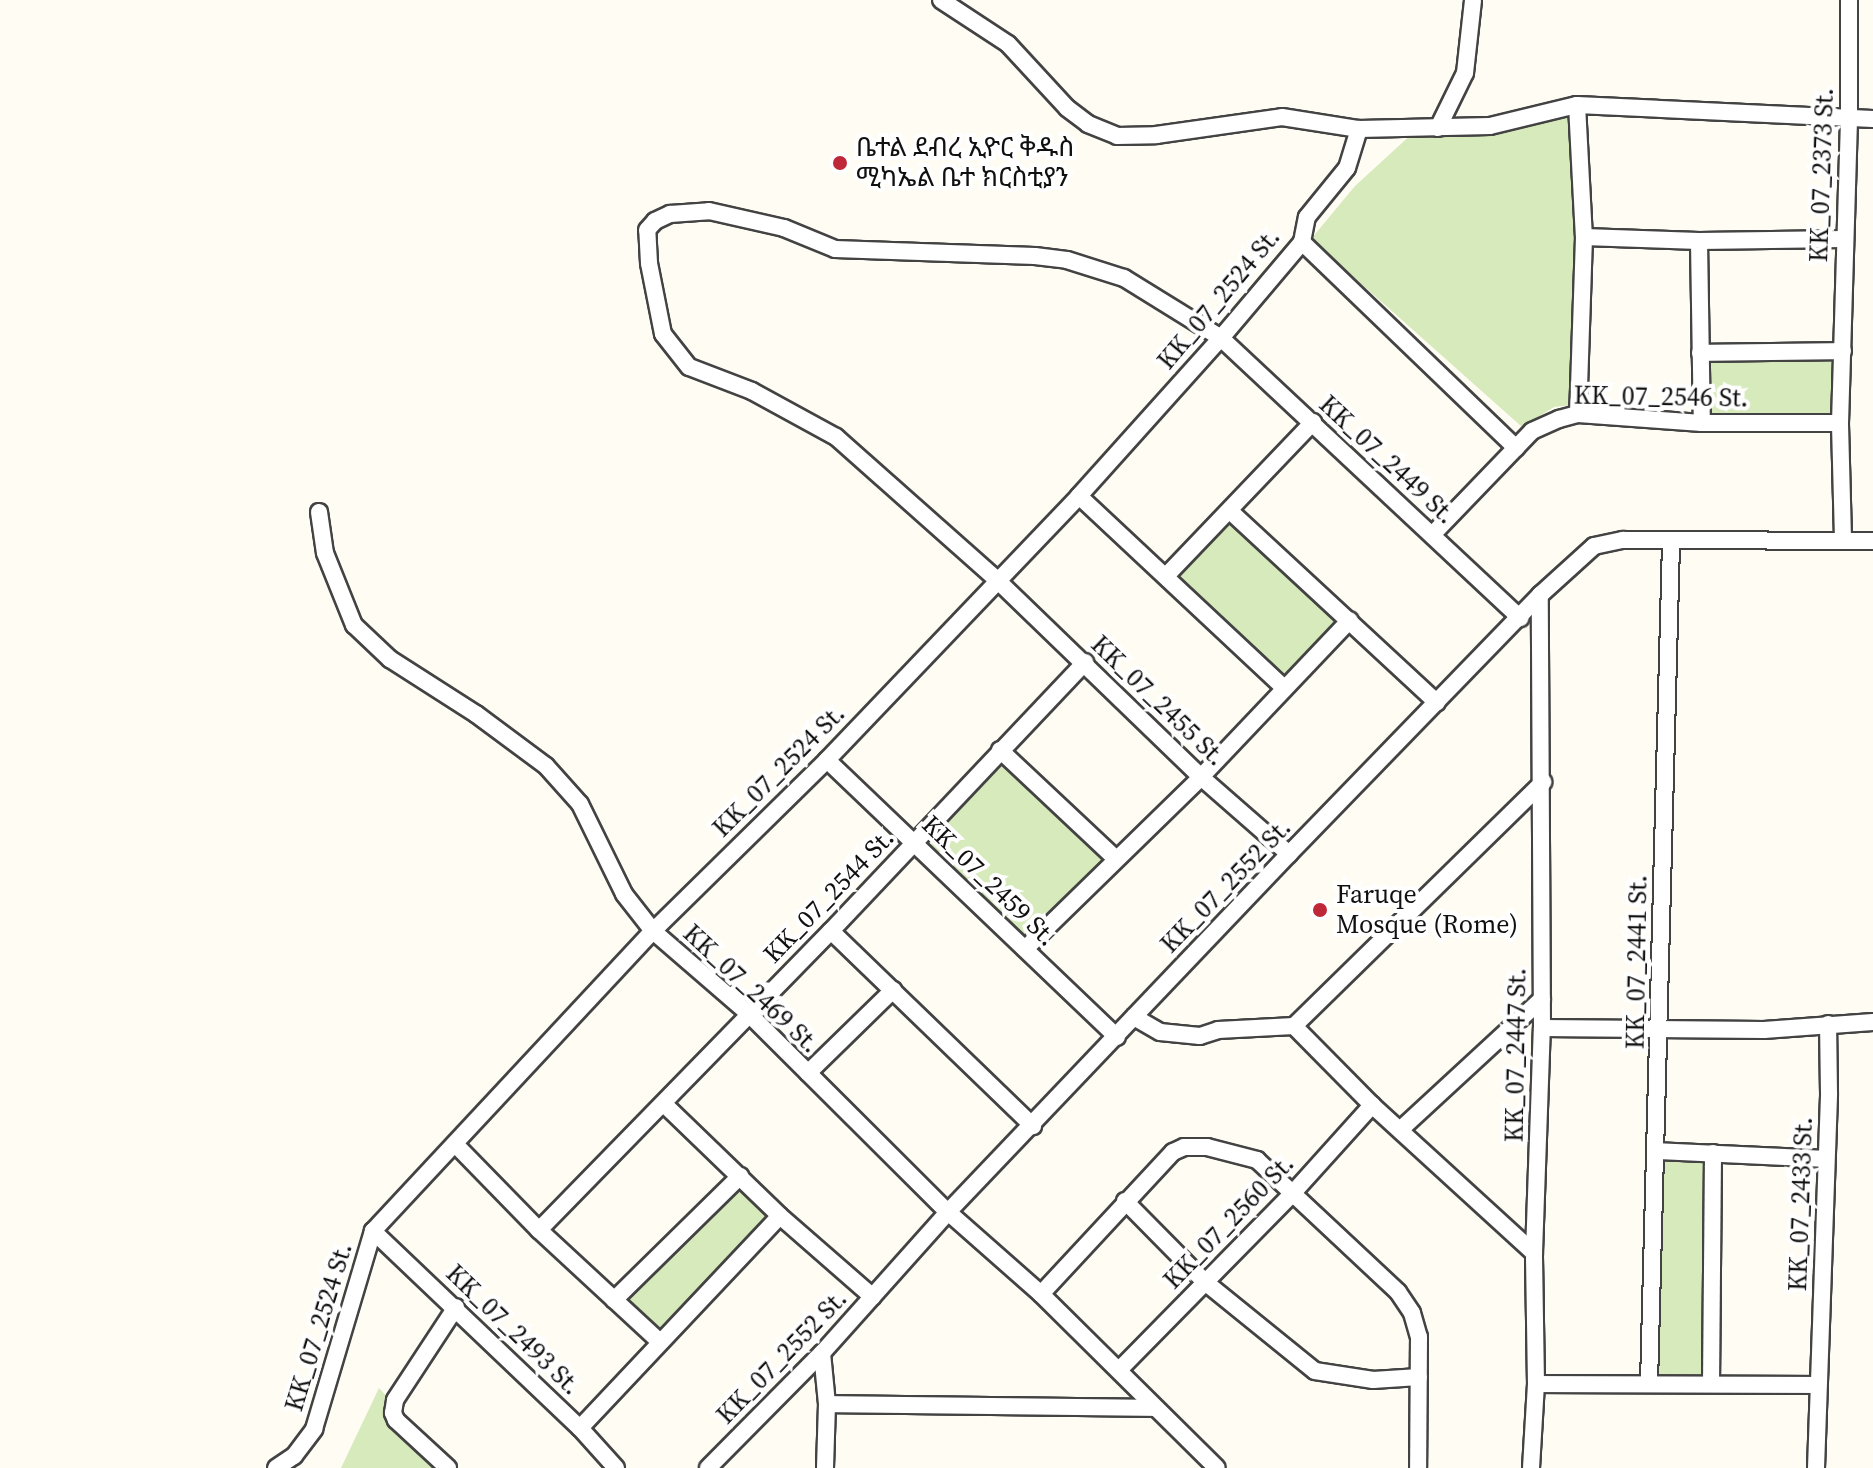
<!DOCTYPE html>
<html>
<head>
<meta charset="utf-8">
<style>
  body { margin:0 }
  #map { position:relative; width:1873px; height:1468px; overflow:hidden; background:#fffcf3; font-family:"Source Serif 4","Noto Sans Ethiopic",serif }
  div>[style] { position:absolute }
  .green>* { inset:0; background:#d7eabc }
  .roads { filter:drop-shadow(2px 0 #434343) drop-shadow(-2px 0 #434343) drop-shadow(0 2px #434343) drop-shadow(0 -2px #434343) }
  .street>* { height:16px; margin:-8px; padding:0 8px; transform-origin:8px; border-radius:8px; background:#fff }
  .dots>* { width:22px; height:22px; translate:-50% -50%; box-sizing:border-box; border:4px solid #fff; border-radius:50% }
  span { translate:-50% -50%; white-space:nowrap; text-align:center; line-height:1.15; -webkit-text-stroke:8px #fff; paint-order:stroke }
  .poi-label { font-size:26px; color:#101010 }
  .left { translate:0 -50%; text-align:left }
  .street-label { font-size:26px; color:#101010 }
</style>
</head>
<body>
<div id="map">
  <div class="green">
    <div style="clip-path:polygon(1587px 100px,1590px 220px,1588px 403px,1554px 407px,1522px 427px,1311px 239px,1355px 186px,1415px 131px,1459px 126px)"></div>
    <div style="clip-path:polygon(1843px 351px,1840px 423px,1702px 423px,1700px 353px)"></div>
    <div style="clip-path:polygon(1230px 511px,1350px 620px,1284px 688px,1166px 576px)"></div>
    <div style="clip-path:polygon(1000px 750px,1116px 859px,1025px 949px,914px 841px)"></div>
    <div style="clip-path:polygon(1656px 1151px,1713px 1153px,1711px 1384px,1649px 1383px)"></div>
    <div style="clip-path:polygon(740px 1176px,780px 1216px,659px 1341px,614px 1300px)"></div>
    <div style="clip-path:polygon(379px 1388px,453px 1468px,341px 1468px)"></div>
  </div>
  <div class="roads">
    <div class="street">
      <div style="left:941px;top:0;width:80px;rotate:33.3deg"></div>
      <div style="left:1008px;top:44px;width:87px;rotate:47.3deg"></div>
      <div style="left:1067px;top:108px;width:26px;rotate:37deg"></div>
      <div style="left:1088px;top:124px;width:31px;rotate:22deg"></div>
      <div style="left:1117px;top:136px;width:39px;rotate:-1deg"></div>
      <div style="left:1156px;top:135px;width:127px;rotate:-8.1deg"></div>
      <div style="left:1282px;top:117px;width:78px;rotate:8.9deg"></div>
      <div style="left:1359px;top:129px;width:131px;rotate:-1.3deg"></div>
      <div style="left:1490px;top:126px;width:89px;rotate:-13.6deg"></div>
      <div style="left:1577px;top:105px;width:296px;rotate:2.7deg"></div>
      <div style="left:1577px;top:105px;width:132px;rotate:87deg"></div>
      <div style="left:1584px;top:237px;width:177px;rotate:91.9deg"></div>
      <div style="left:1438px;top:128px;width:61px;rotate:-63.9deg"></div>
      <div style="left:1465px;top:73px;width:73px;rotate:-83.7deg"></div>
      <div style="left:1584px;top:237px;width:115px;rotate:2deg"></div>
      <div style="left:1699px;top:241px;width:144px;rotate:-0.8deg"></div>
      <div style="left:1699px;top:241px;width:182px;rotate:89.1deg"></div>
      <div style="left:1302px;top:242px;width:297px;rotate:43.9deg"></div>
      <div style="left:1700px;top:353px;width:143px;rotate:-0.8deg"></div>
      <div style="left:1079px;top:496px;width:281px;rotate:43.1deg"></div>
      <div style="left:1230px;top:511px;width:282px;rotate:42.8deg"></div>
      <div style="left:319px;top:512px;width:41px;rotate:81.7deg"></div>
      <div style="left:325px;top:553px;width:78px;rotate:68.1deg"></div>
      <div style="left:354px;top:625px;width:50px;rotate:43.4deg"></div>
      <div style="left:390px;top:659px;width:102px;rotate:32.6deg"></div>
      <div style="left:476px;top:714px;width:87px;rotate:36.6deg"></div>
      <div style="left:546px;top:766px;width:51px;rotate:48.2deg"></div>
      <div style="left:580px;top:804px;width:100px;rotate:63.9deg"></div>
      <div style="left:624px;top:894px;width:47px;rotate:51.9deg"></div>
      <div style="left:653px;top:931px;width:125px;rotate:40.8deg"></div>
      <div style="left:748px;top:1013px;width:282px;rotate:44.9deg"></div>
      <div style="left:948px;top:1212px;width:124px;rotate:41.4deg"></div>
      <div style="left:1041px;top:1294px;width:247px;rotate:44.7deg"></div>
      <div style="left:1432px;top:535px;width:144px;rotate:-46.1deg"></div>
      <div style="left:1532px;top:431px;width:30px;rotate:-24deg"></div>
      <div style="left:1559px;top:419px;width:20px;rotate:-15deg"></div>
      <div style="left:1578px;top:414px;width:124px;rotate:4.2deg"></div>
      <div style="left:1702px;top:423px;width:138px"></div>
      <div style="left:1843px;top:539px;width:116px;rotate:-91.5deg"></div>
      <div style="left:1840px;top:423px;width:305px;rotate:-88.3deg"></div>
      <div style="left:1849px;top:118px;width:118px;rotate:-90deg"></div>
      <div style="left:1166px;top:576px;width:213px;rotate:-46.3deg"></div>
      <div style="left:1000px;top:750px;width:159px;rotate:43.2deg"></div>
      <div style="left:827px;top:760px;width:401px;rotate:43.7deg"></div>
      <div style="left:1289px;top:854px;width:117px;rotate:-138.8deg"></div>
      <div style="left:1201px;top:777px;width:285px;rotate:-136deg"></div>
      <div style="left:996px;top:579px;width:214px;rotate:-138.4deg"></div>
      <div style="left:836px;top:437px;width:96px;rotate:-151.3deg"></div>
      <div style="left:752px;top:391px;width:67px;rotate:-159.1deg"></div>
      <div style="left:689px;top:367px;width:42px;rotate:-128.2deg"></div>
      <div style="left:663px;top:334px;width:72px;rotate:-101.2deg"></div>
      <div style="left:649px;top:263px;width:33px;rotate:-93deg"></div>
      <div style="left:647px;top:230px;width:12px;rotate:-48deg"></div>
      <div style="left:655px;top:221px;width:17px;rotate:-25deg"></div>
      <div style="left:670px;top:214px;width:39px;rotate:-4deg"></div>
      <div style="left:709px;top:211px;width:77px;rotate:12.8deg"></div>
      <div style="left:784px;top:228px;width:55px;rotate:22.4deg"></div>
      <div style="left:835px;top:249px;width:200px;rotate:2deg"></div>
      <div style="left:1035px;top:256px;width:32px;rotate:7deg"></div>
      <div style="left:1067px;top:260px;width:60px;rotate:17.5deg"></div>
      <div style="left:1124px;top:278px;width:114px;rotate:31.7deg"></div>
      <div style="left:1221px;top:338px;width:410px;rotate:43.1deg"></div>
      <div style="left:831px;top:931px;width:281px;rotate:44deg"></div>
      <div style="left:1025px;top:949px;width:246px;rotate:-44.3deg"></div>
      <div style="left:1201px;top:777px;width:216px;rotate:-46.5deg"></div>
      <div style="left:1134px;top:1017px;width:30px;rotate:30deg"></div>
      <div style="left:1160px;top:1032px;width:40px;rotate:5.7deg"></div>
      <div style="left:1200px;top:1036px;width:19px;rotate:-18deg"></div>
      <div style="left:1218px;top:1030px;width:76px;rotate:-3deg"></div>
      <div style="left:1294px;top:1026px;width:349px;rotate:-44.4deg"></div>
      <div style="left:1294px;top:1026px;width:111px;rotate:45.4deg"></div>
      <div style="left:1372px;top:1105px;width:219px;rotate:42.4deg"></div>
      <div style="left:1542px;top:1028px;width:222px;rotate:0.5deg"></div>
      <div style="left:1764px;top:1030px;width:109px;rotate:-4.2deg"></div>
      <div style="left:808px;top:1073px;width:119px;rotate:-44.3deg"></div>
      <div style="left:664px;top:1104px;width:161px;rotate:44deg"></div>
      <div style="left:780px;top:1216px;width:123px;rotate:41.1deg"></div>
      <div style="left:1400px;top:1130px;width:193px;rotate:-42.7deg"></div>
      <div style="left:455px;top:1144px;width:120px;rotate:45.7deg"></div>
      <div style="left:539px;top:1230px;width:163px;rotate:42.8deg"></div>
      <div style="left:1656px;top:1151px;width:169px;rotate:2.7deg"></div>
      <div style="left:1125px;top:1201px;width:114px;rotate:45.4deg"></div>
      <div style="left:1205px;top:1282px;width:141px;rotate:39deg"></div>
      <div style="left:1315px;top:1371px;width:59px;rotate:8.8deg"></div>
      <div style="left:1373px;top:1380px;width:46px;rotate:-3.7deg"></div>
      <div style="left:539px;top:1230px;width:418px;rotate:-45.7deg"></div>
      <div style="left:831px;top:931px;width:370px;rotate:-46.6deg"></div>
      <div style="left:373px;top:1231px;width:286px;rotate:43.6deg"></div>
      <div style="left:580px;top:1428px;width:54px;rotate:48deg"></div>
      <div style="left:1041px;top:1294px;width:194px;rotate:-47.1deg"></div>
      <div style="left:1173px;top:1152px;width:12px;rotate:-24deg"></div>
      <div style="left:1184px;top:1147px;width:23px"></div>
      <div style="left:1207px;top:1147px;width:52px;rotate:14.6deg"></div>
      <div style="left:1257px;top:1160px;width:193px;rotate:43.1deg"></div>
      <div style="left:1398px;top:1292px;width:25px;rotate:56deg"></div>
      <div style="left:1412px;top:1313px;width:25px;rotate:74deg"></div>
      <div style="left:1419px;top:1337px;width:131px;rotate:90.4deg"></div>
      <div style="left:614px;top:1300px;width:177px;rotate:-44.5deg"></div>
      <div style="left:822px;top:1353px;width:51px;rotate:84.4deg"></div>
      <div style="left:827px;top:1404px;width:64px;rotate:91.8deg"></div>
      <div style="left:1119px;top:1370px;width:247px;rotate:-45.5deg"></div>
      <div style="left:1292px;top:1194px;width:120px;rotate:-48deg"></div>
      <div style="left:1649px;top:1383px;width:841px;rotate:-88.5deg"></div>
      <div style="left:1536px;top:1384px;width:281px;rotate:0.2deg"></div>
      <div style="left:1711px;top:1384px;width:231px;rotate:-89.5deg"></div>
      <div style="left:827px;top:1404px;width:328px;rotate:0.7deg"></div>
      <div style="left:580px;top:1428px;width:291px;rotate:-46.7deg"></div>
      <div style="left:276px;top:1468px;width:22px;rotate:-34deg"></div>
      <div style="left:294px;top:1456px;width:34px;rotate:-53deg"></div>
      <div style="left:314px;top:1429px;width:207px;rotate:-73.4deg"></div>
      <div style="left:373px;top:1231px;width:410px;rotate:-47deg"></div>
      <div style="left:653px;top:931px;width:244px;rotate:-44.5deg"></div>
      <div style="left:827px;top:760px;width:365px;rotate:-46.3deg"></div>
      <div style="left:1079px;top:496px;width:212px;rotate:-48.1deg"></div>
      <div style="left:1221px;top:338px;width:126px;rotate:-49.8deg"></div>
      <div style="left:1302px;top:242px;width:25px;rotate:-79deg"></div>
      <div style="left:1307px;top:217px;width:63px;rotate:-50.8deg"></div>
      <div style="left:1347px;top:168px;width:41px;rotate:-72.9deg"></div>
      <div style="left:448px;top:1468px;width:71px;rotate:-137.3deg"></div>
      <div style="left:396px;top:1420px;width:8px;rotate:-113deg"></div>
      <div style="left:393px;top:1413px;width:13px;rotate:-81deg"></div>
      <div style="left:395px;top:1400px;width:111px;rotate:-56.7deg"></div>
      <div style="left:708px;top:1468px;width:162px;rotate:-45.3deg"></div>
      <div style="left:822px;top:1353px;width:189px;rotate:-48.2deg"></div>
      <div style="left:948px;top:1212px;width:494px;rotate:-46.4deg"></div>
      <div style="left:1289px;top:854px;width:361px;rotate:-45.9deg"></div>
      <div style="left:1540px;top:595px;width:73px;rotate:-42.2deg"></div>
      <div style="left:1594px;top:546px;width:30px;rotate:-12deg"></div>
      <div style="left:1623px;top:540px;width:250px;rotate:0.2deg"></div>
      <div style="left:1531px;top:1468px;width:84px;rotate:-86.6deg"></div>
      <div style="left:1536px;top:1384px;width:131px;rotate:-90.9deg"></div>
      <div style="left:1534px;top:1253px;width:225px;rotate:-88deg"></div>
      <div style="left:1542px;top:1028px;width:433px;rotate:-90.3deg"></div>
      <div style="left:1816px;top:1468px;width:375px;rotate:-88deg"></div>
      <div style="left:1829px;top:1093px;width:69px;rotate:-90.8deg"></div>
    </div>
  </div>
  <div class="dots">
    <div style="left:840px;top:163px;background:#bf2839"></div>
    <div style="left:1320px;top:910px;background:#bf2839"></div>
  </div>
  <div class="poi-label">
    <span class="left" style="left:856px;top:163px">ቤተል ደብረ ኢዮር ቅዱስ<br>ሚካኤል ቤተ ክርስቲያን</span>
    <span class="left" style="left:1336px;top:910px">Faruqe<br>Mosque (Rome)</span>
  </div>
  <div class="street-label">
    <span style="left:1822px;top:175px;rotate:-88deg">KK_07_2373 St.</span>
    <span style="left:1219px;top:299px;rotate:-50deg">KK_07_2524 St.</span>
    <span style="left:1661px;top:397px;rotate:1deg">KK_07_2546 St.</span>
    <span style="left:1387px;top:460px;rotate:43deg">KK_07_2449 St.</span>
    <span style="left:1158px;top:701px;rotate:44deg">KK_07_2455 St.</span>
    <span style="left:779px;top:771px;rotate:-45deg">KK_07_2524 St.</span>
    <span style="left:989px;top:881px;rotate:44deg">KK_07_2459 St.</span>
    <span style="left:1226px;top:886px;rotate:-46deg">KK_07_2552 St.</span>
    <span style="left:829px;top:896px;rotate:-46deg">KK_07_2544 St.</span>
    <span style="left:1637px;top:962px;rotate:-89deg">KK_07_2441 St.</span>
    <span style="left:751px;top:989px;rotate:43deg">KK_07_2469 St.</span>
    <span style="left:1516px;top:1055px;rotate:-89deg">KK_07_2447 St.</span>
    <span style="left:1801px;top:1204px;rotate:-88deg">KK_07_2433 St.</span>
    <span style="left:1229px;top:1222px;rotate:-46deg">KK_07_2560 St.</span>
    <span style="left:319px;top:1327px;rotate:-73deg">KK_07_2524 St.</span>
    <span style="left:513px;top:1330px;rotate:44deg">KK_07_2493 St.</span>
    <span style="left:782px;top:1357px;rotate:-46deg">KK_07_2552 St.</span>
  </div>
</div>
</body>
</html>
